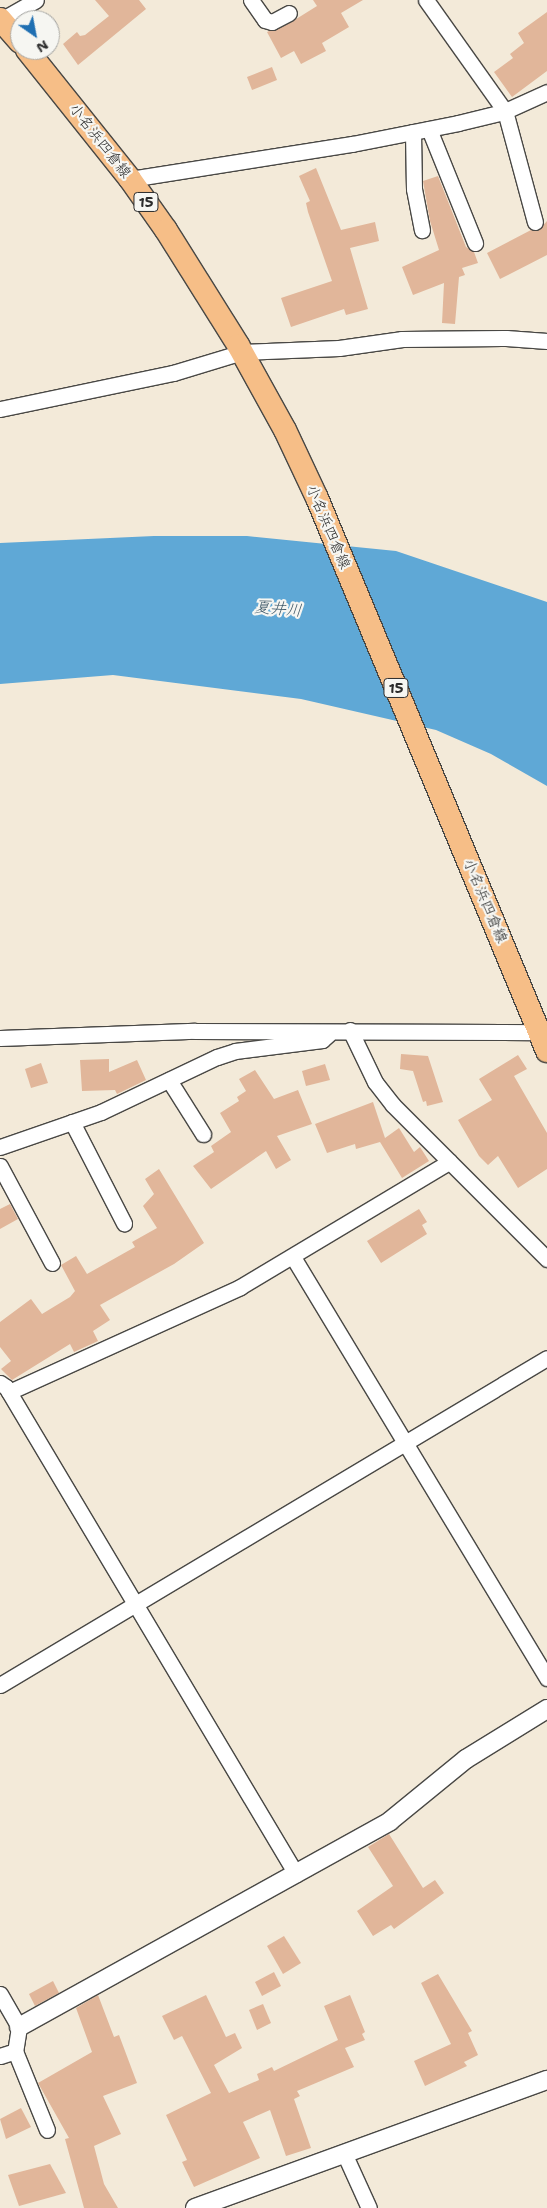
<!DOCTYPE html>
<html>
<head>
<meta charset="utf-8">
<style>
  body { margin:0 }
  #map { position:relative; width:547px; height:2208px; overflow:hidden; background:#f3ead9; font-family:"Shantell Sans","Klee One",sans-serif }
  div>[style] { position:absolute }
  .water>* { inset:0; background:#5fa8d6 }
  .building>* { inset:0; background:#e1b69a }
  .roads { filter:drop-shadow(1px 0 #494845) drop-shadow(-1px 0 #494845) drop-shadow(0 1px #494845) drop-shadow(0 -1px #494845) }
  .minor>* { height:15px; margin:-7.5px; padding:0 7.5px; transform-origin:7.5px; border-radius:7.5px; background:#fff }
  .tertiary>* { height:18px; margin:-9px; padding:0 9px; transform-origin:9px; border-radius:9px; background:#fff }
  .primary>* { height:22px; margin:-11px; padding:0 11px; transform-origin:11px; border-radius:11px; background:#f6be87 }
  span { translate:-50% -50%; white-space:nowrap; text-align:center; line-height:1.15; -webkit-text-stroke:4.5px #f6f6f2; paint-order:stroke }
  .shield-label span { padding:1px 4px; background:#f6f6f2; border:1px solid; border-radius:4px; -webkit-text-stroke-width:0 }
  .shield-label { font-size:14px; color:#2b2b2b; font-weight:700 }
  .street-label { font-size:15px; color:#2b2b2b }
  .water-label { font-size:16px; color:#3d5767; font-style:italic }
  .north { position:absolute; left:10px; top:10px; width:50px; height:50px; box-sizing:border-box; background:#f6f6f2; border:1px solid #a5a5a2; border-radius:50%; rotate:147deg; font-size:14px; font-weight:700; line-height:20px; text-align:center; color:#2b2b2b }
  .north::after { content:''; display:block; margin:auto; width:18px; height:22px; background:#1f6fb2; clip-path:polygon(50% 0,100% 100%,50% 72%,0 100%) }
</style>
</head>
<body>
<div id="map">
  <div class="water">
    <div style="clip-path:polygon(154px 536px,247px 536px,396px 551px,547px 602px,547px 786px,491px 754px,436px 730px,301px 699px,113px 675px,0 684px,0 543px)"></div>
  </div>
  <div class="building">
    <div style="clip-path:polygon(95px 0,139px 0,146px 9px,78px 65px,63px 44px,77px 32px,80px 36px,85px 35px,109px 16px)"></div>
    <div style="clip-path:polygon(313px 0,363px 0,341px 13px,349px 27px,322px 43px,326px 51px,301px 64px,294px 51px,281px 58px,267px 32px,293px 21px,317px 6px)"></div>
    <div style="clip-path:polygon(547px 12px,547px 71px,512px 97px,494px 72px,513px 58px,510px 54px,524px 43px,518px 33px)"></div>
    <div style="clip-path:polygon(272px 67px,277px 80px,252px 90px,247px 77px)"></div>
    <div style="clip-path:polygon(316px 168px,341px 230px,375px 222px,379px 241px,350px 248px,368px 309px,346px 315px,344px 309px,291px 327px,281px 298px,332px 281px,308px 212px,306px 203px,310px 201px,299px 176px)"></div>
    <div style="clip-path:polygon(438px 176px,466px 247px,474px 252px,478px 263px,462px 268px,465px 275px,459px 277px,455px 324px,442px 323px,444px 283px,413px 295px,402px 267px,439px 250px,430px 221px,423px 181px)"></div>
    <div style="clip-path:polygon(547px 221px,547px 255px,500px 279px,487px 253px,531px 230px,538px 231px)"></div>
    <div style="clip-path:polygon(401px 1054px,428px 1056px,443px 1102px,427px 1106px,426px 1101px,423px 1102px,413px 1071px,400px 1069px)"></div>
    <div style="clip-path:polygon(518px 1055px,527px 1069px,514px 1076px,547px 1133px,547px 1169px,518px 1188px,498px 1156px,488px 1165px,479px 1156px,458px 1120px,492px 1100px,479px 1079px)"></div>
    <div style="clip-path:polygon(109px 1059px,109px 1072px,137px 1060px,146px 1080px,117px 1094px,115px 1090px,82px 1091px,80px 1060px)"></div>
    <div style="clip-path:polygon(41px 1063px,48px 1083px,31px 1088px,25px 1069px)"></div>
    <div style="clip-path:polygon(325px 1064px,330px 1080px,306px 1086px,302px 1071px)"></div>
    <div style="clip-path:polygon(255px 1070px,274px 1099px,298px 1090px,312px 1124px,277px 1136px,291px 1160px,276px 1169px,266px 1151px,211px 1189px,193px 1166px,214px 1152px,211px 1146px,231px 1132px,220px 1113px,239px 1101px,237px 1097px,246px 1091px,239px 1079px)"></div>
    <div style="clip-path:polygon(373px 1102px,385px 1138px,399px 1128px,414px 1152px,420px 1147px,429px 1161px,402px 1178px,380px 1142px,356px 1149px,355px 1144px,327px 1153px,315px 1124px)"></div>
    <div style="clip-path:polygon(159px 1169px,204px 1243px,174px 1264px,100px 1305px,110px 1320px,93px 1331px,98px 1341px,74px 1352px,70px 1344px,12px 1380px,1px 1369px,11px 1361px,0 1347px,0 1322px,31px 1299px,42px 1314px,70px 1297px,75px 1291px,61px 1265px,76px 1256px,87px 1274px,135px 1247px,132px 1242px,157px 1228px,143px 1206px,154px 1194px,145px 1179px)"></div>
    <div style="clip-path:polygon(10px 1204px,18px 1219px,0 1229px,0 1209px)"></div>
    <div style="clip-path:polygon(419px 1209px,427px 1222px,422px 1225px,427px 1234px,381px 1263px,367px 1241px)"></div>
    <div style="clip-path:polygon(389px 1834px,423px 1888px,435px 1880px,444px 1893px,394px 1929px,391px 1925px,373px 1936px,357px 1911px,393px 1886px,368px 1847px)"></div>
    <div style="clip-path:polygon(284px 1936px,301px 1963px,283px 1974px,267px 1946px)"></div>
    <div style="clip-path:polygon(274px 1972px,281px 1986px,262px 1996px,255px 1982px)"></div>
    <div style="clip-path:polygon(438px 1974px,472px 2031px,468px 2033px,478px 2055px,464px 2062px,467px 2066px,425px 2086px,414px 2061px,451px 2044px,421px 1983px)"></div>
    <div style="clip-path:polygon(53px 1981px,59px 1993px,35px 2006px,29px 1994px)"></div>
    <div style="clip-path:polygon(98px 1995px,114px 2037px,119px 2035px,137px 2083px,103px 2096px,121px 2134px,94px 2146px,104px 2184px,118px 2208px,84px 2208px,65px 2139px,69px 2138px,38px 2083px,92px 2052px,76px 2008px)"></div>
    <div style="clip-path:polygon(206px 1995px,226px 2037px,235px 2033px,242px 2048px,214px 2065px,229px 2093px,259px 2080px,257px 2074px,272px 2067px,274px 2071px,338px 2040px,324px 2006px,350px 1995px,365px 2032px,362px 2034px,365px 2040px,345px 2048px,354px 2067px,297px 2091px,300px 2096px,294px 2099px,311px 2148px,286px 2156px,270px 2110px,243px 2122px,260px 2158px,194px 2187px,182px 2162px,187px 2160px,166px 2115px,211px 2093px,182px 2036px,174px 2040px,162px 2016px)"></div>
    <div style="clip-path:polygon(263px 2004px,271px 2023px,257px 2030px,249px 2010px)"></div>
    <div style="clip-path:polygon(21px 2108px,31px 2127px,6px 2139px,0 2119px)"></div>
    <div style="clip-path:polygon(50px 2164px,66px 2193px,19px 2206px,8px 2175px)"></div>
  </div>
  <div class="roads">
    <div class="minor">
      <div style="left:251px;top:0;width:24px;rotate:55deg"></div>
      <div style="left:265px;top:20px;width:7px;rotate:16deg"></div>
      <div style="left:272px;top:22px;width:19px;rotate:-28deg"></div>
      <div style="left:426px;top:0;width:136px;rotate:54.6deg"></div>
      <div style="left:505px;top:111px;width:115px;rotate:74.9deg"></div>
      <div style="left:1px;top:20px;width:40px;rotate:-29.7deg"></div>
      <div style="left:429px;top:129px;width:123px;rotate:68deg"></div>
      <div style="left:413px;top:132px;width:57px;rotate:89deg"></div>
      <div style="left:414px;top:189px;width:42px;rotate:79deg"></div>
      <div style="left:130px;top:179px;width:225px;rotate:-9deg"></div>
      <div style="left:352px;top:144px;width:108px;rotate:-11.2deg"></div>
      <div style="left:458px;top:123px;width:46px;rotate:-13.7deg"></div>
      <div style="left:503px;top:112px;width:48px;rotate:-24.4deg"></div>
      <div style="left:0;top:409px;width:177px;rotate:-11.8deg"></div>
      <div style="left:173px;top:373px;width:72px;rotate:-16.9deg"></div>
      <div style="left:242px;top:352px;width:97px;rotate:-2.4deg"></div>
      <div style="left:339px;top:348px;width:64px;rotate:-8.1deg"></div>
      <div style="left:402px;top:339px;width:104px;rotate:-0.6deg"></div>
      <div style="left:506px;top:338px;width:41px;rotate:4.2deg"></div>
      <div style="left:350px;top:1030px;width:58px;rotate:64.3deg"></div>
      <div style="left:375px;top:1082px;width:29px;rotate:52deg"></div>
      <div style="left:393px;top:1105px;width:218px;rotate:45deg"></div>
      <div style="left:0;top:1038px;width:195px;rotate:-2.1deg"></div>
      <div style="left:195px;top:1031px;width:351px;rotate:0.2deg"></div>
      <div style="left:169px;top:1080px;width:64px;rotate:57.8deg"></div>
      <div style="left:72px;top:1122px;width:114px;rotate:62.8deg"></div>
      <div style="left:0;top:1147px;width:107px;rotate:-19.1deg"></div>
      <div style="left:101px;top:1112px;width:128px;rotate:-25.4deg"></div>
      <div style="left:217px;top:1057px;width:19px;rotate:-18deg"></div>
      <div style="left:235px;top:1051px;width:88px;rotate:-7.2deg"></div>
      <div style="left:322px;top:1040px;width:9px;rotate:-41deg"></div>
      <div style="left:0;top:1166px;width:110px;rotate:61.8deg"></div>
      <div style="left:293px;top:1257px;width:492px;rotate:58.9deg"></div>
      <div style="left:0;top:1383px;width:7px;rotate:34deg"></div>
      <div style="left:6px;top:1387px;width:567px;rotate:59.23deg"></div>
      <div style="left:9px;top:1392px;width:254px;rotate:-24.4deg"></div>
      <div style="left:240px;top:1287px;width:244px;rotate:-30.9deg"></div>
      <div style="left:0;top:1685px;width:637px;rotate:-30.87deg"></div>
      <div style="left:0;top:1994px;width:38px;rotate:60deg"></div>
      <div style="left:19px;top:2027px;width:24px;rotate:99deg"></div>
      <div style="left:15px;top:2051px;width:85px;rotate:67.9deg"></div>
      <div style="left:0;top:2056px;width:16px;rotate:-18deg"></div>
      <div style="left:344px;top:2153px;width:60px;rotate:65.6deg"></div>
    </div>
    <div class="tertiary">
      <div style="left:19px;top:2027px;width:424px;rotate:-29deg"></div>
      <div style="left:390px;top:1821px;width:98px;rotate:-39.2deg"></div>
      <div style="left:466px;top:1759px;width:95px;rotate:-31.7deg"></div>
      <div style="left:195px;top:2208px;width:375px;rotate:-20deg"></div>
    </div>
    <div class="primary">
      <div style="left:0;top:19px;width:30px;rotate:49deg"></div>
      <div style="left:27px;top:50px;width:165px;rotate:51.4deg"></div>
      <div style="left:130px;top:179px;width:62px;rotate:54.8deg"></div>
      <div style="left:166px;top:230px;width:136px;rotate:57.9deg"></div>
      <div style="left:238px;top:345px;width:97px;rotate:61.1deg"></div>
      <div style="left:285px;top:430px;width:75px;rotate:64.8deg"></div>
      <div style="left:317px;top:498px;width:599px;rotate:67.42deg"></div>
    </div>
  </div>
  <div class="shield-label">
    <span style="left:146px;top:202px">15</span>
    <span style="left:396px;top:688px">15</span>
  </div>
  <div class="street-label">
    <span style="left:100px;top:141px;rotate:52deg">小名浜四倉線</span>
    <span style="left:328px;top:527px;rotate:67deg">小名浜四倉線</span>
    <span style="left:485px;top:901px;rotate:67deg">小名浜四倉線</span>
  </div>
  <div class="water-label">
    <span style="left:278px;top:609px;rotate:5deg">夏井川</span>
  </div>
  <div class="north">N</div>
</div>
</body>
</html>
